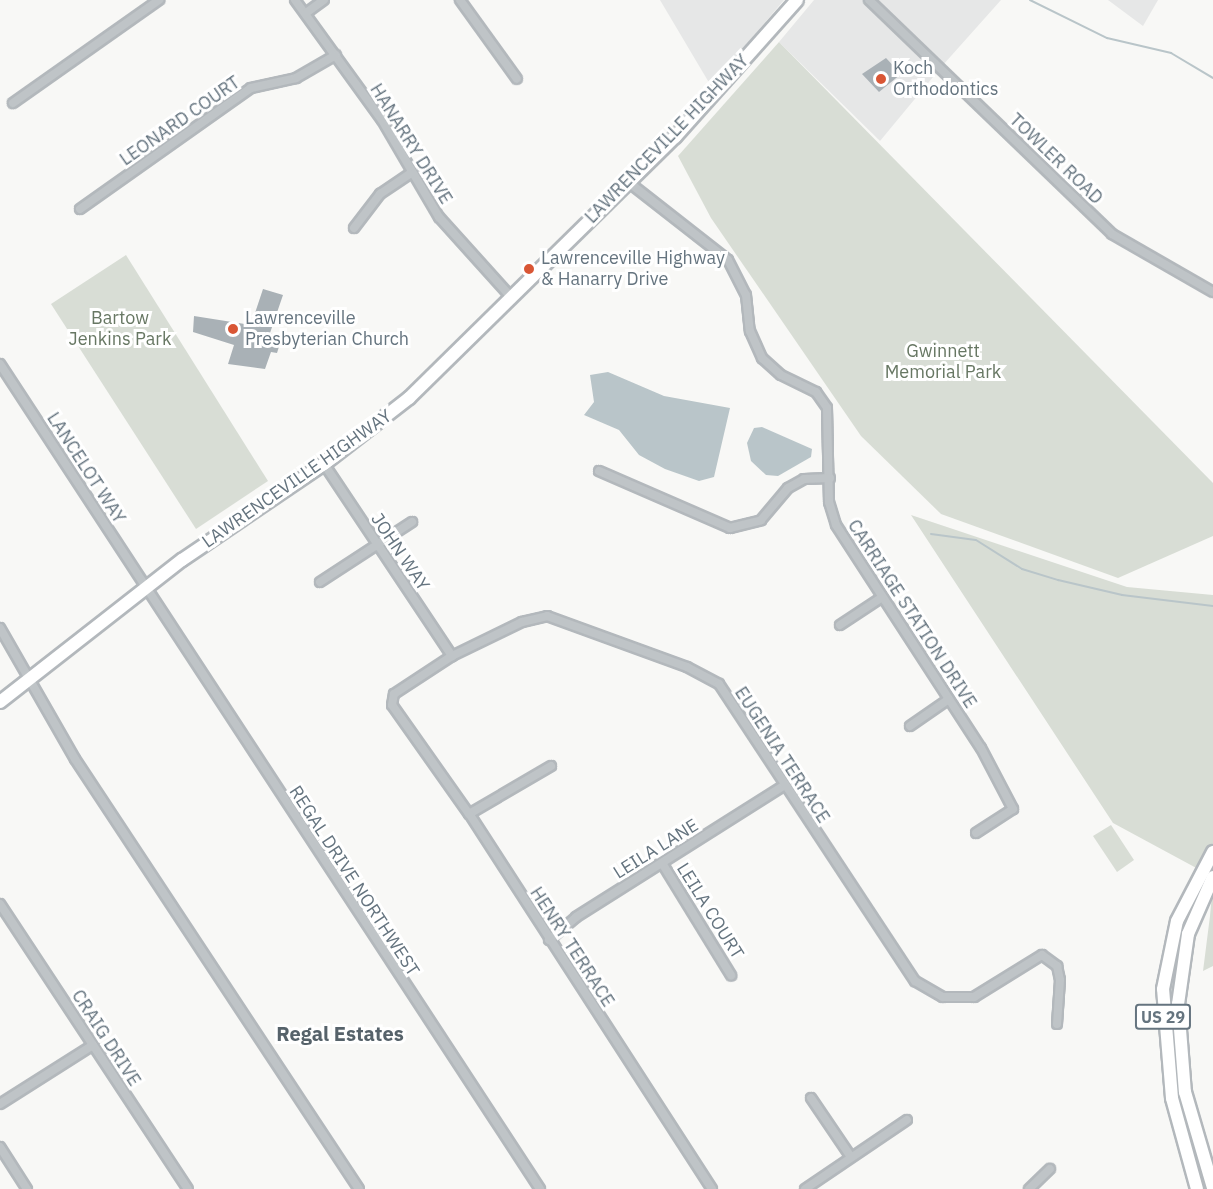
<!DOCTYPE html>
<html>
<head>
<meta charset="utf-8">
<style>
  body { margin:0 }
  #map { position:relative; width:1213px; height:1189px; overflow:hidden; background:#f8f8f6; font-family:"IBM Plex Sans",sans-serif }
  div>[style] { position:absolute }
  .built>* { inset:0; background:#e6e7e7 }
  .green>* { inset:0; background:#d8ddd5 }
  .water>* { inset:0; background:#b9c5c9 }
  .stream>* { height:2px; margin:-1px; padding:0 1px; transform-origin:1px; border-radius:1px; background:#b9c5c9 }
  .building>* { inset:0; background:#a9b1b6 }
  .roads { filter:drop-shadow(2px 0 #b3b8bc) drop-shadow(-2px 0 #b3b8bc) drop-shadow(0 2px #b3b8bc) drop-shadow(0 -2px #b3b8bc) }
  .street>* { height:8px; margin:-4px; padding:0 4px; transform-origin:4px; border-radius:4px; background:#bfc4c7 }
  .primary>* { height:12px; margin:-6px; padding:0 6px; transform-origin:6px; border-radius:6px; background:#fff }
  .dots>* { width:16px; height:16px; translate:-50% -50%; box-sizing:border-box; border:3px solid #fff; border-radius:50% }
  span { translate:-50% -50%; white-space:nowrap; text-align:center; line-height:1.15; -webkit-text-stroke:6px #fff; paint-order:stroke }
  .shield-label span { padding:2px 4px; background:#fff; border:2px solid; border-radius:4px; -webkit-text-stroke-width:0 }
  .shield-label { font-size:16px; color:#65747f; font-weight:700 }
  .poi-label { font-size:18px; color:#65747f }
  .left { translate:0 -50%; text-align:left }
  .street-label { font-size:18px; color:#65747f }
  .park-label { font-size:18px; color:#677763 }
  .neighbourhood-label { font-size:20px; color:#56626a; font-weight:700 }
</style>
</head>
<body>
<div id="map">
  <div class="built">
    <div style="clip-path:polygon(660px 0,784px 0,711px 86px)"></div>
    <div style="clip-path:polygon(814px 0,864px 0,938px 71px,880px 141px,779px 42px)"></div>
    <div style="clip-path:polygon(875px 0,1001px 0,943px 65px)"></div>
    <div style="clip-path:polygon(1108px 0,1158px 0,1143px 26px)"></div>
  </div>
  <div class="green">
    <div style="clip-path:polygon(779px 42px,1213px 483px,1213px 536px,1118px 578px,941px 514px,861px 436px,711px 218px,678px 156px)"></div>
    <div style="clip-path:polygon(126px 255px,268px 481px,196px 529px,51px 304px)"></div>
    <div style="clip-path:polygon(911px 515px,1127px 587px,1213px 595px,1213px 877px,1113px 823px)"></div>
    <div style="clip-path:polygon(1111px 825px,1134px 860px,1117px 872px,1093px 836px)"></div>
    <div style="clip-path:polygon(1213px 882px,1213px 966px,1203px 971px,1210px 916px)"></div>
  </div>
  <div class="water">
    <div style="clip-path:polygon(608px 372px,664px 396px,730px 408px,714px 477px,699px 481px,665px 469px,639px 455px,619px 430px,584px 415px,594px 402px,590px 375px)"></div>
    <div style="clip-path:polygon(762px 427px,812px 449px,811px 457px,778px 476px,766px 475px,751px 461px,747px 443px,754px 428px)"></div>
  </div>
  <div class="stream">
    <div style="left:1030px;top:0;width:86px;rotate:26.3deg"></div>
    <div style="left:1107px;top:38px;width:66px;rotate:13.2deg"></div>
    <div style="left:1171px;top:53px;width:49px;rotate:30.8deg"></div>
    <div style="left:931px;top:534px;width:45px;rotate:7.6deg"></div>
    <div style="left:976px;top:540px;width:54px;rotate:32.2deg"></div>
    <div style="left:1022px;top:569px;width:38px;rotate:17deg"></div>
    <div style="left:1058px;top:580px;width:66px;rotate:13.2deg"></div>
    <div style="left:1122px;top:595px;width:92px;rotate:6.9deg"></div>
  </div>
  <div class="building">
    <div style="clip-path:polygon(886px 58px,901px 74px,879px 92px,862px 74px)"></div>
    <div style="clip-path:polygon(263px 289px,283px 295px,270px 333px,282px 337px,277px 353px,271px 352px,265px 369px,228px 364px,234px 345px,193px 332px,194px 316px,251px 325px)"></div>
  </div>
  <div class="roads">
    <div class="street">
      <div style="left:295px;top:0;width:148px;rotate:54.1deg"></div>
      <div style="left:382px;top:120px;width:113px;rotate:59.6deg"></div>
      <div style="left:439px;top:217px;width:108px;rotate:48deg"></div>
      <div style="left:460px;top:0;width:97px;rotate:54.2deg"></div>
      <div style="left:869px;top:0;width:337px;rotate:43.9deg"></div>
      <div style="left:1112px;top:234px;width:116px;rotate:29.9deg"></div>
      <div style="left:306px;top:13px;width:22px;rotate:-36deg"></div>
      <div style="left:13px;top:103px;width:179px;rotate:-35.2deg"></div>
      <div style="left:627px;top:181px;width:128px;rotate:38deg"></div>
      <div style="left:728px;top:260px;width:39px;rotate:63deg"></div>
      <div style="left:746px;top:295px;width:36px;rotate:84deg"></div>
      <div style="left:750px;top:331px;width:30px;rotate:66deg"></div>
      <div style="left:762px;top:358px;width:25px;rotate:42deg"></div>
      <div style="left:781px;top:375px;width:39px;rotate:26deg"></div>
      <div style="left:816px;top:392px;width:19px;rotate:55deg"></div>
      <div style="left:827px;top:408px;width:94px;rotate:88.8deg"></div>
      <div style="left:829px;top:502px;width:24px;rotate:73deg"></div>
      <div style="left:836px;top:525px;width:266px;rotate:57deg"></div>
      <div style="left:981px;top:748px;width:69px;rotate:62.3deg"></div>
      <div style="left:1013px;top:809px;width:44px;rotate:147deg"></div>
      <div style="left:80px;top:209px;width:209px;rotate:-35.3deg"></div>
      <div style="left:251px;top:88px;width:46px;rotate:-12.5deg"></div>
      <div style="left:296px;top:78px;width:46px;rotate:-29.9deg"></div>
      <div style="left:354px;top:228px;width:43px;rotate:-52.6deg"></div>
      <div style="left:380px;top:194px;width:36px;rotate:-34deg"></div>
      <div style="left:0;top:364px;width:986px;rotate:56.79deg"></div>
      <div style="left:324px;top:464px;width:231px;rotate:56.3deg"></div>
      <div style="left:599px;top:471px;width:143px;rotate:23.5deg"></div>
      <div style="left:730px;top:528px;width:32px;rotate:-14deg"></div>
      <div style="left:761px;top:520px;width:42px;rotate:-49.8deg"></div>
      <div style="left:788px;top:488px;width:18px;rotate:-29deg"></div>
      <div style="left:804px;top:479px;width:26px;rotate:-2deg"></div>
      <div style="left:320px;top:582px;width:110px;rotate:-33.1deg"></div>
      <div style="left:840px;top:625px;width:49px;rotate:-33.4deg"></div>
      <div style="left:0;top:628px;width:151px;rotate:60.2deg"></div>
      <div style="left:75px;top:759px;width:515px;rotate:56.56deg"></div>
      <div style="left:910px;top:726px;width:47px;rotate:-34.7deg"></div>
      <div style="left:469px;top:814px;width:95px;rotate:-30.3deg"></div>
      <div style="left:662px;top:863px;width:132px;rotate:58.4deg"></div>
      <div style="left:0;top:904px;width:341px;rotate:56.6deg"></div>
      <div style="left:549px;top:940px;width:35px;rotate:-40deg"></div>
      <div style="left:576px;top:917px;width:245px;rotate:-32.3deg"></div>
      <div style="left:811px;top:1098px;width:71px;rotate:55.9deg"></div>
      <div style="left:0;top:1104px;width:110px;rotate:-32.4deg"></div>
      <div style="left:0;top:1147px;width:50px;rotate:57.3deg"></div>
      <div style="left:712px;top:1189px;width:447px;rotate:-122.9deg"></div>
      <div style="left:469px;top:814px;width:133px;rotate:-125.2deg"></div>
      <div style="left:392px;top:705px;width:11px;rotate:-80deg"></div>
      <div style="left:394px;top:694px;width:69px;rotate:-33.2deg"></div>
      <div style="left:452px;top:656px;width:78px;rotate:-25.9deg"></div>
      <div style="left:522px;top:622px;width:26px;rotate:-13deg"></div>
      <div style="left:547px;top:616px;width:149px;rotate:20deg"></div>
      <div style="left:687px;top:667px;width:36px;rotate:28deg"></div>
      <div style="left:719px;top:684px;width:356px;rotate:56.6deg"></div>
      <div style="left:915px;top:981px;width:32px;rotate:30deg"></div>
      <div style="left:943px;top:997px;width:31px"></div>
      <div style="left:974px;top:997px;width:80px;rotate:-31.7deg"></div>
      <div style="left:1042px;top:955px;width:19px;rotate:36deg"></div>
      <div style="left:1057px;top:966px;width:14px;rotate:78deg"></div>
      <div style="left:1060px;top:980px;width:44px;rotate:93.9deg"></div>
      <div style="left:805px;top:1189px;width:123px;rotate:-34.1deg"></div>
      <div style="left:1029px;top:1189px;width:29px;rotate:-44deg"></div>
    </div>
    <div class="primary">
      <div style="left:0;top:702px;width:231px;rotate:-38deg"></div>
      <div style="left:182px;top:560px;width:171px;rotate:-34.1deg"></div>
      <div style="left:324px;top:464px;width:108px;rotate:-37.8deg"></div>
      <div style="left:409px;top:398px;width:373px;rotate:-44.5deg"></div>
      <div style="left:675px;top:137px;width:183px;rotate:-48.3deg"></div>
      <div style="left:1213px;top:877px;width:62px;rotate:113.7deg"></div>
      <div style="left:1188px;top:934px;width:71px;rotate:98.1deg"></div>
      <div style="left:1178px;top:1004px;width:88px;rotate:85.5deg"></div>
      <div style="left:1185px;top:1092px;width:100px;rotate:73.7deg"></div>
      <div style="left:1197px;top:1189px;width:94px;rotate:-105.4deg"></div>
      <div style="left:1172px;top:1098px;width:109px;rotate:-94.7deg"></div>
      <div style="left:1163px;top:989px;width:69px;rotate:-78.4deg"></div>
      <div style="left:1177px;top:921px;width:78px;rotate:-62.4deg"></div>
    </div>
  </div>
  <div class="dots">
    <div style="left:881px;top:79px;background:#d95635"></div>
    <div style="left:529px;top:269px;background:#d95635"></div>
    <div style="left:233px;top:329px;background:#d95635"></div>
  </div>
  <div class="shield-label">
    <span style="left:1163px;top:1017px">US 29</span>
  </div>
  <div class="poi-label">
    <span class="left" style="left:893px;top:79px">Koch<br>Orthodontics</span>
    <span class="left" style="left:541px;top:269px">Lawrenceville Highway<br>&amp; Hanarry Drive</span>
    <span class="left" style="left:245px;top:329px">Lawrenceville<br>Presbyterian Church</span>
  </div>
  <div class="street-label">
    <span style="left:180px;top:121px;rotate:-35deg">LEONARD COURT</span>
    <span style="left:667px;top:139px;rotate:-46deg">LAWRENCEVILLE HIGHWAY</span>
    <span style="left:411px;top:144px;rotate:58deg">HANARRY DRIVE</span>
    <span style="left:1056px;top:159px;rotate:44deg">TOWLER ROAD</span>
    <span style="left:86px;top:468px;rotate:57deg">LANCELOT WAY</span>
    <span style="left:297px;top:479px;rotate:-35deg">LAWRENCEVILLE HIGHWAY</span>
    <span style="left:400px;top:552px;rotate:56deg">JOHN WAY</span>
    <span style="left:912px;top:614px;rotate:57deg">CARRIAGE STATION DRIVE</span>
    <span style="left:782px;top:755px;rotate:57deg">EUGENIA TERRACE</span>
    <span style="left:656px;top:849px;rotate:-32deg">LEILA LANE</span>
    <span style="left:354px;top:881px;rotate:57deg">REGAL DRIVE NORTHWEST</span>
    <span style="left:710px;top:911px;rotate:58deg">LEILA COURT</span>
    <span style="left:572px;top:947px;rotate:57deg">HENRY TERRACE</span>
    <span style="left:106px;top:1038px;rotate:57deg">CRAIG DRIVE</span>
  </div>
  <div class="park-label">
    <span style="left:120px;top:329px">Bartow<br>Jenkins Park</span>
    <span style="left:943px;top:362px">Gwinnett<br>Memorial Park</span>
  </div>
  <div class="neighbourhood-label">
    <span style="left:340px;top:1033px">Regal Estates</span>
  </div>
</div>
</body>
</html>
